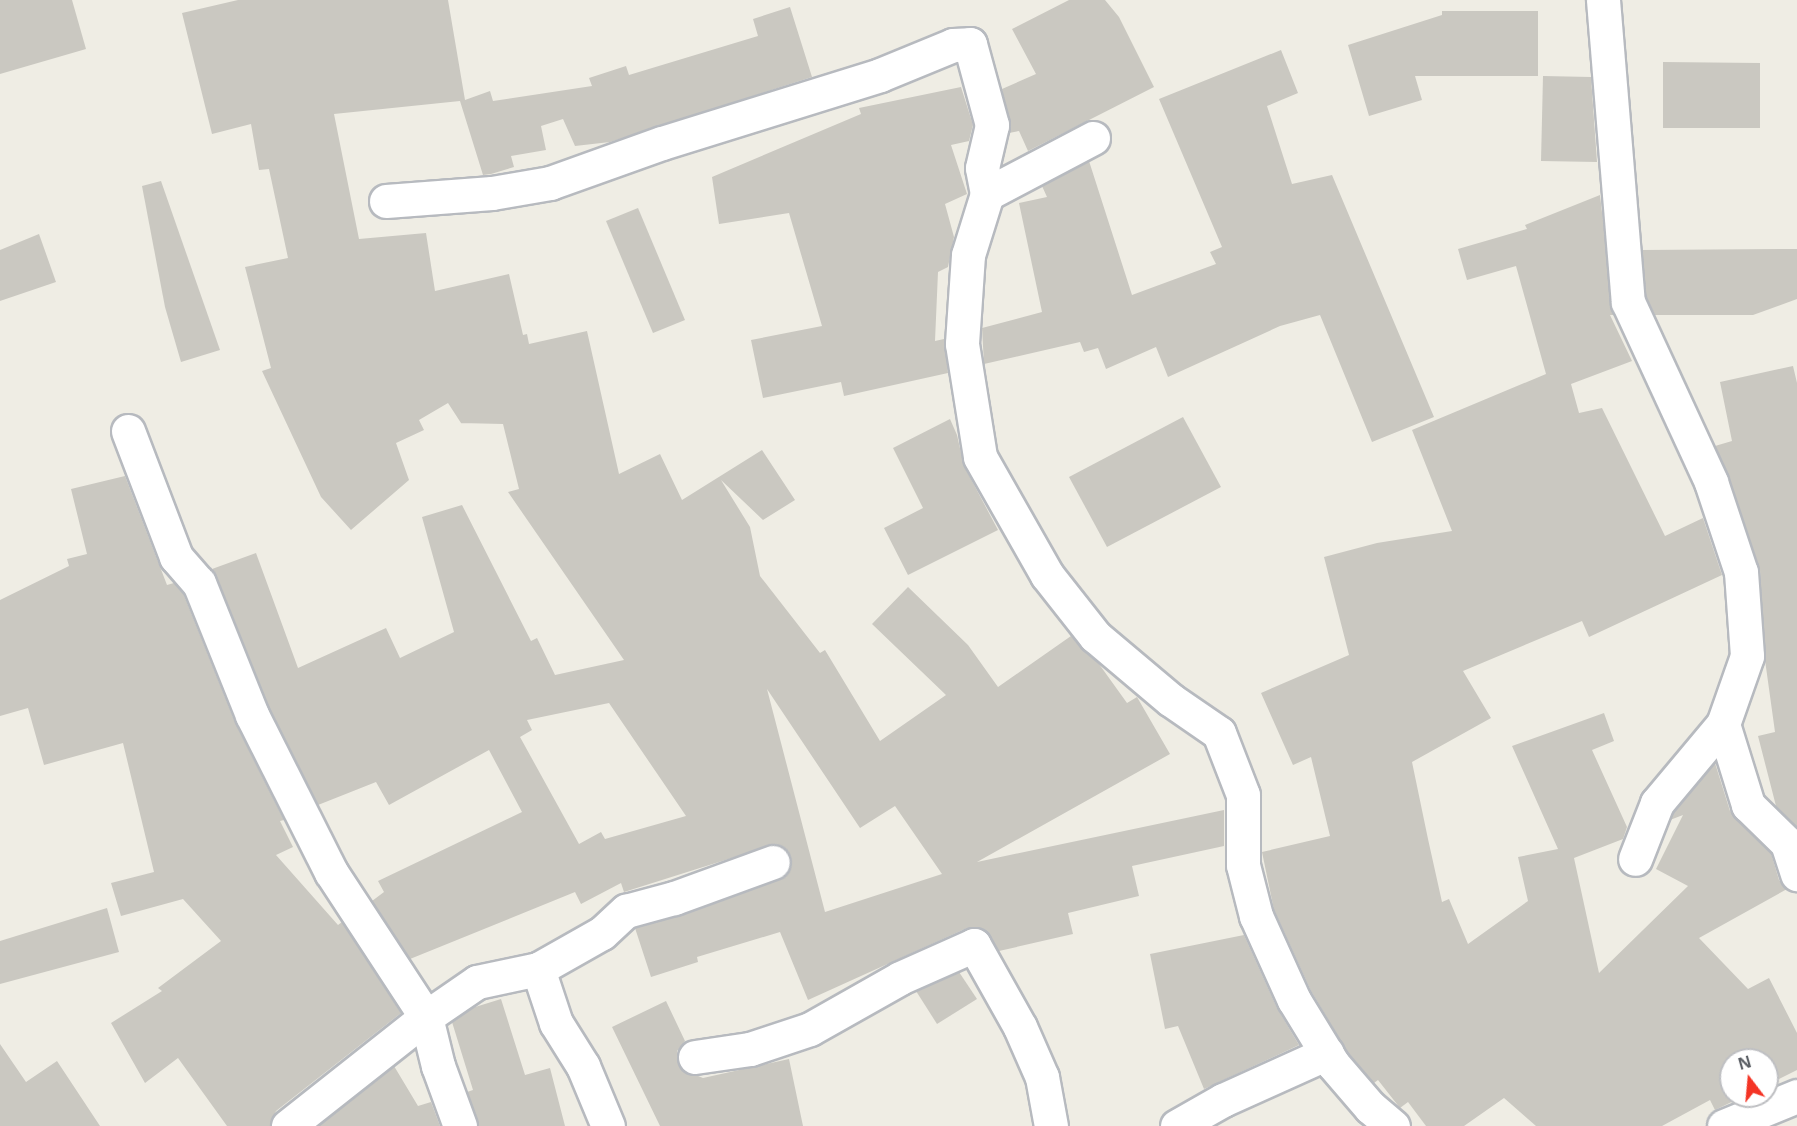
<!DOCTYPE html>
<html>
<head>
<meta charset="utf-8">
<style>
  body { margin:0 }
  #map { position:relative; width:1797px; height:1126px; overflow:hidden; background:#efede4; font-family:"Open Sans",sans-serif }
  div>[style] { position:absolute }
  .building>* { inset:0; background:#cac8c1 }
  .roads { filter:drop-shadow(2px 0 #b7babf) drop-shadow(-2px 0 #b7babf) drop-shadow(0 2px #b7babf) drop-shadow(0 -2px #b7babf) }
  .minor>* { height:33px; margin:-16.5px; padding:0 16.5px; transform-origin:16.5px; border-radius:16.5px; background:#fff }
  span { translate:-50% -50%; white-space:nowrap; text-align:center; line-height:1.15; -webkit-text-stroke:6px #fff; paint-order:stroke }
  .north { position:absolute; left:1719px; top:1048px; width:60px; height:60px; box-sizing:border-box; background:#fff; border:2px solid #bebfc2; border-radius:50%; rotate:344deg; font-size:16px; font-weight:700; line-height:24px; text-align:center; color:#5c6066 }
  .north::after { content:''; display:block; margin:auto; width:21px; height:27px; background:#f43425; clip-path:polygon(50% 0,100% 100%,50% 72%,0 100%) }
</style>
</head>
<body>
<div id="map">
  <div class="building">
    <div style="clip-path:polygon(0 0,72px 0,86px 49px,0 74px)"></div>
    <div style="clip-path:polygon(evenodd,238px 0,448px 0,465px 100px,490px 91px,493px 101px,592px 86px,589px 78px,626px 66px,629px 75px,758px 36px,753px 19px,790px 7px,812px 77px,610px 142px,575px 146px,563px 119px,541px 126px,546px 150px,511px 156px,514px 167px,491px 174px,483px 175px,460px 101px,334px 114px,359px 239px,426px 233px,435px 291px,509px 274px,523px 335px,527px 334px,529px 344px,587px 331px,619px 474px,660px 454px,682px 500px,762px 450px,795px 500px,763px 520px,721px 480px,750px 527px,760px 576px,820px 653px,825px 650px,880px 741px,946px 695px,872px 624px,908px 587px,968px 645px,998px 687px,1071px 636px,1099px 664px,1127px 703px,1137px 697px,1170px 754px,977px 862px,1224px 810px,1224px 846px,1132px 866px,1139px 896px,1068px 913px,1073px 934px,999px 951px,984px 930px,967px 928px,808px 1000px,780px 932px,697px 957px,698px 962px,651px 977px,635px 928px,780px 879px,788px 874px,791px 856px,776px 844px,624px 892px,621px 883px,581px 904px,575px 892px,410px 959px,372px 901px,384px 892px,378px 881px,522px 812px,489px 750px,389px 805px,376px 782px,318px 805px,269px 707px,212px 569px,256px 553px,298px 668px,386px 628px,400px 658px,454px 632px,422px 517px,462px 505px,531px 641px,537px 638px,555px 675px,624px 660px,508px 492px,519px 489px,503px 424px,461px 423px,448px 403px,419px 420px,424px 430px,396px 443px,409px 480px,351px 530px,321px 497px,262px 371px,271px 368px,245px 267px,288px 258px,269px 169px,259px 170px,251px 124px,212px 134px,182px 13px,238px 0,767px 689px,860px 828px,895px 806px,942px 874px,825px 912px,767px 689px,238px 0,609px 703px,686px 816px,605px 839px,601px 832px,579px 844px,520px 737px,532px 730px,527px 720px,609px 703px)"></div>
    <div style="clip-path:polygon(1069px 0,1105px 0,1119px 17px,1154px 87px,1028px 151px,1019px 131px,1009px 133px,1002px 89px,1036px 74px,1012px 29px)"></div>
    <div style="clip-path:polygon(1442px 11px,1538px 11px,1538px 76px,1415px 76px,1422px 100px,1369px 116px,1348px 45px,1442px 15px)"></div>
    <div style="clip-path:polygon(1281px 50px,1298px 93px,1267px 106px,1292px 184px,1332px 175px,1434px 417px,1372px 442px,1320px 315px,1280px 326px,1168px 377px,1156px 347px,1106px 369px,1098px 348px,1084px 352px,1080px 342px,984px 364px,982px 328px,1042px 312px,1019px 203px,1047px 197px,1042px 186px,1089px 161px,1132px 295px,1216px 264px,1210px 252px,1222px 247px,1159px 99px)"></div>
    <div style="clip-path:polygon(1663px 62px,1760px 63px,1760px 128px,1663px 128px)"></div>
    <div style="clip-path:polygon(1543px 76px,1591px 77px,1597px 162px,1541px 161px)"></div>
    <div style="clip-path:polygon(961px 87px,973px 125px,969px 141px,951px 145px,967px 194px,945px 204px,954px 237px,948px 267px,938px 272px,935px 341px,944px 339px,948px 373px,844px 396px,841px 382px,763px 398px,751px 340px,822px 326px,789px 213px,719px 224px,712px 177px,861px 114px,859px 108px)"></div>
    <div style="clip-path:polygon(161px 181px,220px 350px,181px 362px,165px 307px,142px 186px)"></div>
    <div style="clip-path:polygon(1600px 195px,1614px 315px,1610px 315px,1632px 361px,1571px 384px,1579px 413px,1602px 408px,1665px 536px,1703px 518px,1722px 575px,1589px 637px,1582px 621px,1463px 671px,1491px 718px,1412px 762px,1428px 839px,1442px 902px,1449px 899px,1468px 944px,1528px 901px,1518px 857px,1558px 849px,1512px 746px,1604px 713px,1614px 741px,1592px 750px,1627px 827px,1623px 839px,1574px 858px,1599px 973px,1688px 886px,1656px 869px,1683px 815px,1670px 820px,1673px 813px,1715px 763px,1730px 811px,1771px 853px,1779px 880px,1787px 889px,1699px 938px,1748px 989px,1769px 978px,1797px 1033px,1797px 1070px,1767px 1085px,1767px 1060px,1731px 1060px,1731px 1096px,1744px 1096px,1715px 1110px,1710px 1100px,1662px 1126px,1536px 1126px,1504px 1098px,1464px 1126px,1426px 1126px,1408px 1102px,1400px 1108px,1378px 1080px,1374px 1083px,1348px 1053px,1311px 991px,1274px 910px,1262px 852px,1330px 836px,1311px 757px,1293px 765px,1261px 693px,1349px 655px,1324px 557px,1377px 543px,1452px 531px,1412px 430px,1546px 374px,1516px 266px,1467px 280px,1458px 249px,1527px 229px,1525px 225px)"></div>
    <div style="clip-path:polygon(638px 208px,685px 320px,653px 333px,606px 221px)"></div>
    <div style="clip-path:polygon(39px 234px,56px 282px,0 301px,0 250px)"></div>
    <div style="clip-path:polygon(1797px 249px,1797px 299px,1753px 315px,1655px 315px,1646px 297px,1642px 250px)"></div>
    <div style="clip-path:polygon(1793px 366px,1797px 383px,1797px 827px,1776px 806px,1758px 736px,1775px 732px,1765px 660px,1760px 570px,1715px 446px,1732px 441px,1720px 382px)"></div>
    <div style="clip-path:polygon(1183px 417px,1221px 487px,1107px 547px,1069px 477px)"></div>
    <div style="clip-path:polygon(950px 419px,957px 435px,964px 466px,998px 530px,908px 575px,884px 528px,923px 508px,893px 448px)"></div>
    <div style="clip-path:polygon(125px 476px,167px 585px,174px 583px,183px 593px,235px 722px,284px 820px,280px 821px,293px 847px,276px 855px,338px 925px,342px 922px,401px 1013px,276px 1111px,270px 1126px,227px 1126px,178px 1058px,145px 1083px,111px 1023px,162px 991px,158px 988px,221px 941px,183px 899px,121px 916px,111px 883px,154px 872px,123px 743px,44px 765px,28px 708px,0 716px,0 600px,69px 566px,67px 559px,87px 554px,71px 489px)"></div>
    <div style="clip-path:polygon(107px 908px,119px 952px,0 984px,0 941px)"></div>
    <div style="clip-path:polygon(1244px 935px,1277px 1008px,1299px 1045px,1204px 1089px,1178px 1026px,1165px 1029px,1150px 954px)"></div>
    <div style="clip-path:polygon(959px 972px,977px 999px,937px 1024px,916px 991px)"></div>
    <div style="clip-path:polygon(501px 999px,525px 1075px,550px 1068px,565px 1126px,478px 1126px,467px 1092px,473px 1090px,452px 1022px,472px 1008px)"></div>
    <div style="clip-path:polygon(666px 1001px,685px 1041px,677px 1051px,681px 1069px,703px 1078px,789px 1059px,803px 1126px,660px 1126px,612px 1027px)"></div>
    <div style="clip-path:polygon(0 1044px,26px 1082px,57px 1061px,100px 1126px,0 1126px)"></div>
    <div style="clip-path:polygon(394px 1066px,418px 1106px,431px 1102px,440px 1126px,318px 1126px)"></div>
  </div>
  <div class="roads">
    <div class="minor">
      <div style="left:1603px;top:0;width:303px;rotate:85.3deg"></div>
      <div style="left:1628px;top:302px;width:198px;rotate:65.2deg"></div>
      <div style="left:1711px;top:482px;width:95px;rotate:71.6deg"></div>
      <div style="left:1741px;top:572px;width:84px;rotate:85.9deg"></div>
      <div style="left:1747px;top:656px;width:72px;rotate:109.4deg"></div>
      <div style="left:1723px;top:724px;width:103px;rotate:129.9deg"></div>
      <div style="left:1657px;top:803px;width:60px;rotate:111.4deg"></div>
      <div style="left:1093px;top:138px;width:120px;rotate:152.2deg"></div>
      <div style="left:987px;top:194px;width:64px;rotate:107.3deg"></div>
      <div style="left:968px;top:255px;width:89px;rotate:93.9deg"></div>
      <div style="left:962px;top:344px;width:114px;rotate:80.9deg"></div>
      <div style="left:980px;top:457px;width:136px;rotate:60.4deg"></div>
      <div style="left:1047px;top:575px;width:78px;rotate:51.8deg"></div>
      <div style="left:1095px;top:636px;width:99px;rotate:40.1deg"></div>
      <div style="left:1171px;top:700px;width:58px;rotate:34.5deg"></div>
      <div style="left:1219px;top:733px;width:66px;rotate:68.8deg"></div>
      <div style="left:1243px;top:795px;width:70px;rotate:90deg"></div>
      <div style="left:1243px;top:865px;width:53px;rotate:75.7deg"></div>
      <div style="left:1256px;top:916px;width:92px;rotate:65.7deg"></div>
      <div style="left:1294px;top:1000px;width:75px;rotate:58.6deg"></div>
      <div style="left:1333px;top:1064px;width:57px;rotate:49.3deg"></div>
      <div style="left:1370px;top:1107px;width:30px;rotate:40deg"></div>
      <div style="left:386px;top:201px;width:106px;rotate:-4.3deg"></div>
      <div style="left:492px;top:193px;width:59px;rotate:-9.8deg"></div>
      <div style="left:550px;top:183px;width:119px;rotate:-19.7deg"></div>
      <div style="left:662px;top:143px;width:228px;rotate:-17.3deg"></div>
      <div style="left:880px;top:75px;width:79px;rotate:-22.3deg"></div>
      <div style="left:953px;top:45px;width:17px;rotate:-3deg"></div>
      <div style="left:970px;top:44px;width:84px;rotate:74.8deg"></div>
      <div style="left:992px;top:125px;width:44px;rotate:103.1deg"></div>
      <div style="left:982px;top:168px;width:26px;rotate:79deg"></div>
      <div style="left:128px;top:431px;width:135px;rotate:69.1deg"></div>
      <div style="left:176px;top:557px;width:35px;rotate:49deg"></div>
      <div style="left:199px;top:583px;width:142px;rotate:68.1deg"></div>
      <div style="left:252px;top:715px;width:176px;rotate:63.3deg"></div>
      <div style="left:331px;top:872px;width:173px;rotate:56.8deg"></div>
      <div style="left:426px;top:1017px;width:176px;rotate:141.7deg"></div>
      <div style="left:1723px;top:724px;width:85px;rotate:72.8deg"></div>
      <div style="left:1748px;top:805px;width:54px;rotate:44.3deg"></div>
      <div style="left:1787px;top:843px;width:33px;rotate:72deg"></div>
      <div style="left:538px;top:969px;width:57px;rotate:71.6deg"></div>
      <div style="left:556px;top:1023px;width:51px;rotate:57.9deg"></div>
      <div style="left:583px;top:1066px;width:65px;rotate:67.4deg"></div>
      <div style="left:695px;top:1057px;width:56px;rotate:-8.3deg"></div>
      <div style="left:750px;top:1049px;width:63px;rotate:-18.4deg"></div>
      <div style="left:810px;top:1029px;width:103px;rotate:-29.5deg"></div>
      <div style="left:900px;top:978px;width:81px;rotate:-24deg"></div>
      <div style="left:974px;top:945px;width:94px;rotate:60.7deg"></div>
      <div style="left:1020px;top:1027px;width:55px;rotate:66.3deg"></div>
      <div style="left:1042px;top:1077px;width:50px;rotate:79.6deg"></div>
      <div style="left:460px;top:1126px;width:64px;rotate:-110.1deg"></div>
      <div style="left:438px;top:1066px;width:50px;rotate:-103.8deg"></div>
      <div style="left:426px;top:1017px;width:62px;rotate:-34.5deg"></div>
      <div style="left:477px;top:982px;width:62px;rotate:-12deg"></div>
      <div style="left:538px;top:969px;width:73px;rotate:-29.4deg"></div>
      <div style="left:602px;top:933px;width:33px;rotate:-43deg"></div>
      <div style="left:626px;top:911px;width:50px;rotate:-15.2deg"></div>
      <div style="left:674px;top:898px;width:105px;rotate:-20deg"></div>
      <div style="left:1177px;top:1126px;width:53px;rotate:-29.5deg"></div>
      <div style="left:1223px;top:1100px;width:114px;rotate:-24.3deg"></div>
      <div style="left:1724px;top:1126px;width:79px;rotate:-22.3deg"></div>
    </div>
  </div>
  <div class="north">N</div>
</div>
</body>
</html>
